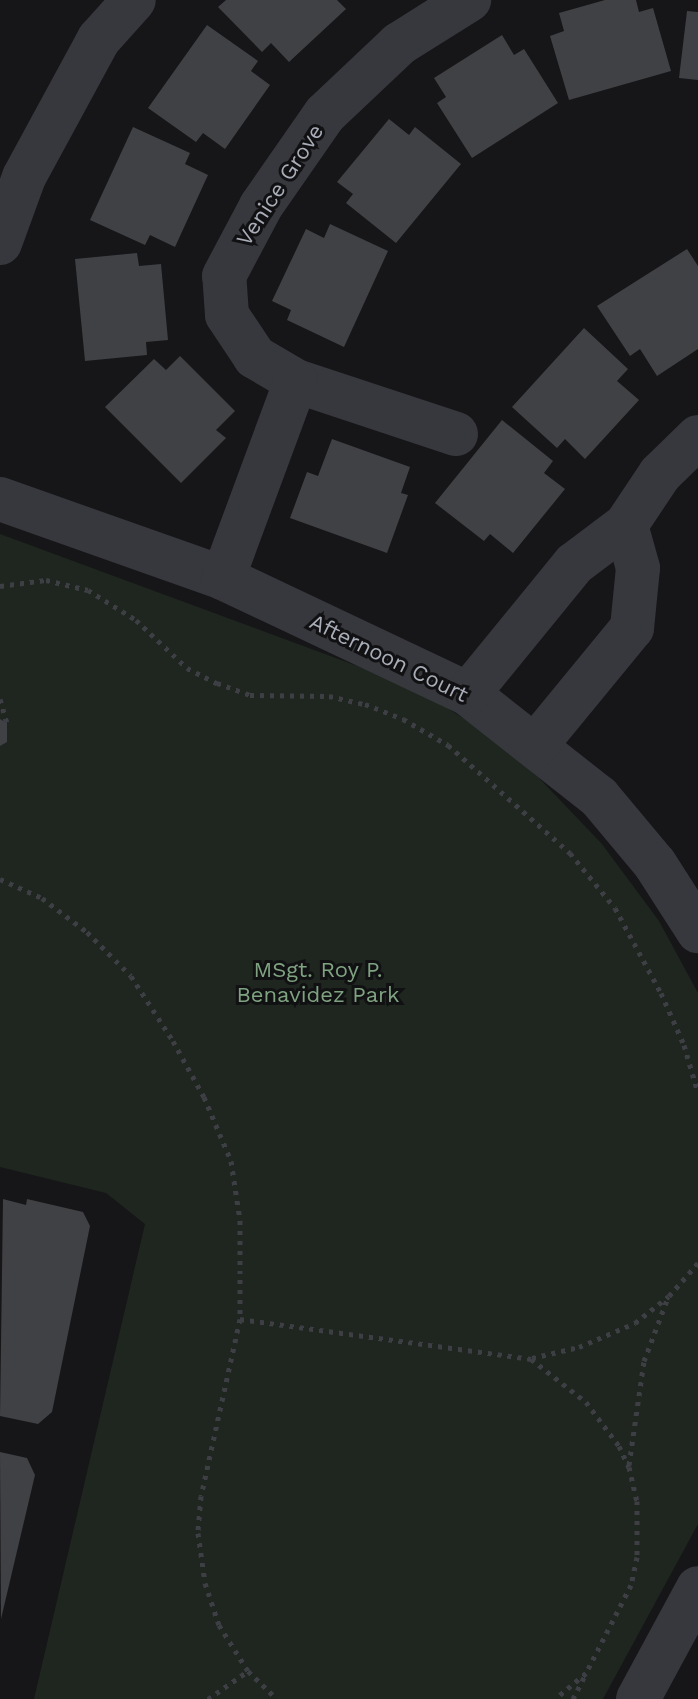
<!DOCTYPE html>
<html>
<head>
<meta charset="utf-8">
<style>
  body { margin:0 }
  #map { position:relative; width:698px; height:1699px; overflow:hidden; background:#161618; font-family:"Work Sans",sans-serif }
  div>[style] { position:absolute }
  .green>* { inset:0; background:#1e261f }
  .building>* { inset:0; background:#404145 }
  .path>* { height:5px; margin-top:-2.5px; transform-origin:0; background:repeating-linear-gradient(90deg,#3d3f44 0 4px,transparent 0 10px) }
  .minor>* { height:44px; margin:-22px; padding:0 22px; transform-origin:22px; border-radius:22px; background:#37383d }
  span { translate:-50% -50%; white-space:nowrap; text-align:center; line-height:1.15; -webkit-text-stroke:6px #111113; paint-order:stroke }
  .street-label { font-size:22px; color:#a8adb8 }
  .park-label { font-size:22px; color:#7fa381 }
</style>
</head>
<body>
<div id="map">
  <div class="green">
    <div style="clip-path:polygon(0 534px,414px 687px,485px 732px,539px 778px,602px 844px,659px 921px,698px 993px,698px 1524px,603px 1699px,34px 1699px,145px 1224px,106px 1193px,0 1167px)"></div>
  </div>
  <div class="building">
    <div style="clip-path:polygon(226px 0,337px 0,346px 9px,289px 62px,271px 43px,262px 52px,218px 7px)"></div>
    <div style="clip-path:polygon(605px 0,636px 0,639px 12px,653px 8px,671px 71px,569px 100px,550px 36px,564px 31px,559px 13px)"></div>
    <div style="clip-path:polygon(687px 11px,698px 12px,698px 80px,679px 78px)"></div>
    <div style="clip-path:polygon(207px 25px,258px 61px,251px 71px,270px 85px,225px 149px,203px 133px,196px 142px,148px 108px)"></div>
    <div style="clip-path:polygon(502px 35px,514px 55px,524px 49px,558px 103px,472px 158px,437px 103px,446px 97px,434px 78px)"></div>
    <div style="clip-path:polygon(389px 119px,409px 135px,415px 127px,461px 164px,396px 243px,346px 203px,353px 194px,337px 182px)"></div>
    <div style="clip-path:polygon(133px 127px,190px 153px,185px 164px,208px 175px,175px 247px,150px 235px,145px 245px,90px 220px)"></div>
    <div style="clip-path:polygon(330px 224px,388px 251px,344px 347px,287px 320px,291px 310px,272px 301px,306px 229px,324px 238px)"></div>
    <div style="clip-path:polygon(687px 249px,698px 266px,698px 349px,657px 376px,640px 349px,630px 356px,597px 306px)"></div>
    <div style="clip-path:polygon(137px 253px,139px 266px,161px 264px,168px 340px,146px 342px,147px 355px,85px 361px,75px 259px)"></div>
    <div style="clip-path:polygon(584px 328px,628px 369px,617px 381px,639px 400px,585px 459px,565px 439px,557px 448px,512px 407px)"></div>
    <div style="clip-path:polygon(180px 356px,235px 411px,216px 430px,226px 438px,181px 483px,105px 407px,154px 359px,166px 370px)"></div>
    <div style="clip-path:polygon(502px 420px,553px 461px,544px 473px,565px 489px,513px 553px,490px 534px,484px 541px,435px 503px)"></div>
    <div style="clip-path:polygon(332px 439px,410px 467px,401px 493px,408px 495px,387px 553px,290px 518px,307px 472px,318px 476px)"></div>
    <div style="clip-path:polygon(0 719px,7px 723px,7px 742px,0 746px)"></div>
    <div style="clip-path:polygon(3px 1199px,26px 1205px,27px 1199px,83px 1212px,90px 1226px,52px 1412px,38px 1424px,0 1416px)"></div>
    <div style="clip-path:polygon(0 1452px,27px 1458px,35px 1475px,1px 1619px)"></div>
  </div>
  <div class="path">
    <div style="left:0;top:586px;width:46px;rotate:-7.4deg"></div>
    <div style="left:46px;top:580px;width:43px;rotate:13.4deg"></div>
    <div style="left:88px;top:590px;width:57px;rotate:32deg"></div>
    <div style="left:136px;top:620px;width:70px;rotate:43.3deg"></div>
    <div style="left:187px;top:668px;width:34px;rotate:27deg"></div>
    <div style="left:217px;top:683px;width:35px;rotate:20deg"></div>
    <div style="left:250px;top:695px;width:79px;rotate:0.7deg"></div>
    <div style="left:329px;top:696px;width:37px;rotate:13deg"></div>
    <div style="left:365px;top:704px;width:41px;rotate:21.5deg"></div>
    <div style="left:403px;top:719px;width:52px;rotate:30deg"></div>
    <div style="left:448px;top:745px;width:163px;rotate:41.5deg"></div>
    <div style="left:570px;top:853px;width:71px;rotate:50.7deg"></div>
    <div style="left:615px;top:908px;width:97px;rotate:61.6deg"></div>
    <div style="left:661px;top:993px;width:57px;rotate:66.1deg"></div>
    <div style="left:684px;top:1045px;width:50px;rotate:73.7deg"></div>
    <div style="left:0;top:699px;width:25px;rotate:74deg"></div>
    <div style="left:0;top:879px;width:46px;rotate:24.3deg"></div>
    <div style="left:42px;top:898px;width:56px;rotate:37.1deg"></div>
    <div style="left:87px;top:932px;width:62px;rotate:45deg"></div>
    <div style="left:131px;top:976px;width:77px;rotate:57.1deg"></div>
    <div style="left:173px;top:1041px;width:64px;rotate:61deg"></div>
    <div style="left:204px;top:1097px;width:69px;rotate:67.1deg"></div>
    <div style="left:231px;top:1161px;width:60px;rotate:81.3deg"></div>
    <div style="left:240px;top:1220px;width:99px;rotate:90deg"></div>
    <div style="left:240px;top:1319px;width:181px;rotate:102.4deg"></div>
    <div style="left:201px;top:1496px;width:37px;rotate:95deg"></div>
    <div style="left:198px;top:1533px;width:50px;rotate:82deg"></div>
    <div style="left:205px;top:1583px;width:44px;rotate:71.6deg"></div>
    <div style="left:219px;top:1625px;width:54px;rotate:57.8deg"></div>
    <div style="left:248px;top:1671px;width:40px;rotate:44deg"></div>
    <div style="left:240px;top:1319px;width:294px;rotate:7.8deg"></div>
    <div style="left:531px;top:1359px;width:70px;rotate:38deg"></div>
    <div style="left:586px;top:1402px;width:55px;rotate:53.1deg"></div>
    <div style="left:619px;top:1446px;width:23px;rotate:65deg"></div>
    <div style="left:629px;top:1467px;width:35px;rotate:77deg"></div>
    <div style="left:637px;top:1501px;width:56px;rotate:90deg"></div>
    <div style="left:637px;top:1557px;width:29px;rotate:102deg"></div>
    <div style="left:631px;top:1585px;width:99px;rotate:117.1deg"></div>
    <div style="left:586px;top:1673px;width:40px;rotate:140deg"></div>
    <div style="left:532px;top:1358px;width:48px;rotate:-13.2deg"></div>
    <div style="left:579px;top:1347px;width:61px;rotate:-23.2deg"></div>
    <div style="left:635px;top:1323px;width:43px;rotate:-38.5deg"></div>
    <div style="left:669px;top:1296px;width:44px;rotate:-48.7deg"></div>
    <div style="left:629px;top:1465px;width:105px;rotate:-81.8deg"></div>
    <div style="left:644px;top:1361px;width:68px;rotate:-69.4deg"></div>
    <div style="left:208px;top:1699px;width:49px;rotate:-35deg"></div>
    <div style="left:573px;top:1699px;width:25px;rotate:-63deg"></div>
  </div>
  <div class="minor">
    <div style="left:0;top:243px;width:70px;rotate:-70deg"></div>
    <div style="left:24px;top:177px;width:157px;rotate:-61.5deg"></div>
    <div style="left:99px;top:39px;width:52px;rotate:-48.1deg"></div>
    <div style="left:456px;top:434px;width:169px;rotate:-161.7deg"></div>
    <div style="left:296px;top:381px;width:48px;rotate:-149.7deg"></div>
    <div style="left:255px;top:357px;width:50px;rotate:-123.7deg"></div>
    <div style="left:227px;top:315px;width:39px;rotate:-94deg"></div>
    <div style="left:224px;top:276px;width:79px;rotate:-62.1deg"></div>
    <div style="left:261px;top:206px;width:112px;rotate:-55.2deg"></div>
    <div style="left:325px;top:114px;width:102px;rotate:-43.4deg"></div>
    <div style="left:399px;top:44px;width:83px;rotate:-32.2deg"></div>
    <div style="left:0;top:499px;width:237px;rotate:19.5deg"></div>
    <div style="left:223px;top:578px;width:271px;rotate:25.3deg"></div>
    <div style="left:468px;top:694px;width:167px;rotate:38.2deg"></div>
    <div style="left:599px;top:797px;width:87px;rotate:50.1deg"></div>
    <div style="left:655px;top:864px;width:80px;rotate:57.3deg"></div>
    <div style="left:223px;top:578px;width:210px;rotate:-69.7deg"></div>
    <div style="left:468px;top:694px;width:168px;rotate:-50.8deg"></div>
    <div style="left:574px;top:564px;width:65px;rotate:-36.9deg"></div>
    <div style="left:626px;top:525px;width:61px;rotate:-56.3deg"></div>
    <div style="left:660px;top:474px;width:53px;rotate:-44.2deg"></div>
    <div style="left:535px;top:746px;width:153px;rotate:-50.6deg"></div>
    <div style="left:632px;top:628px;width:60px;rotate:-84.3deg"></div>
    <div style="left:638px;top:568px;width:45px;rotate:-105.6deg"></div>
    <div style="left:638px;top:1699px;width:126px;rotate:-61.6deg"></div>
  </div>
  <div class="street-label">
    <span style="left:280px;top:185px;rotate:-57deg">Venice Grove</span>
    <span style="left:389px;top:658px;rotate:26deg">Afternoon Court</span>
  </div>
  <div class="park-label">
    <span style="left:318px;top:982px">MSgt. Roy P.<br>Benavidez Park</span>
  </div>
</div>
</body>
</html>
